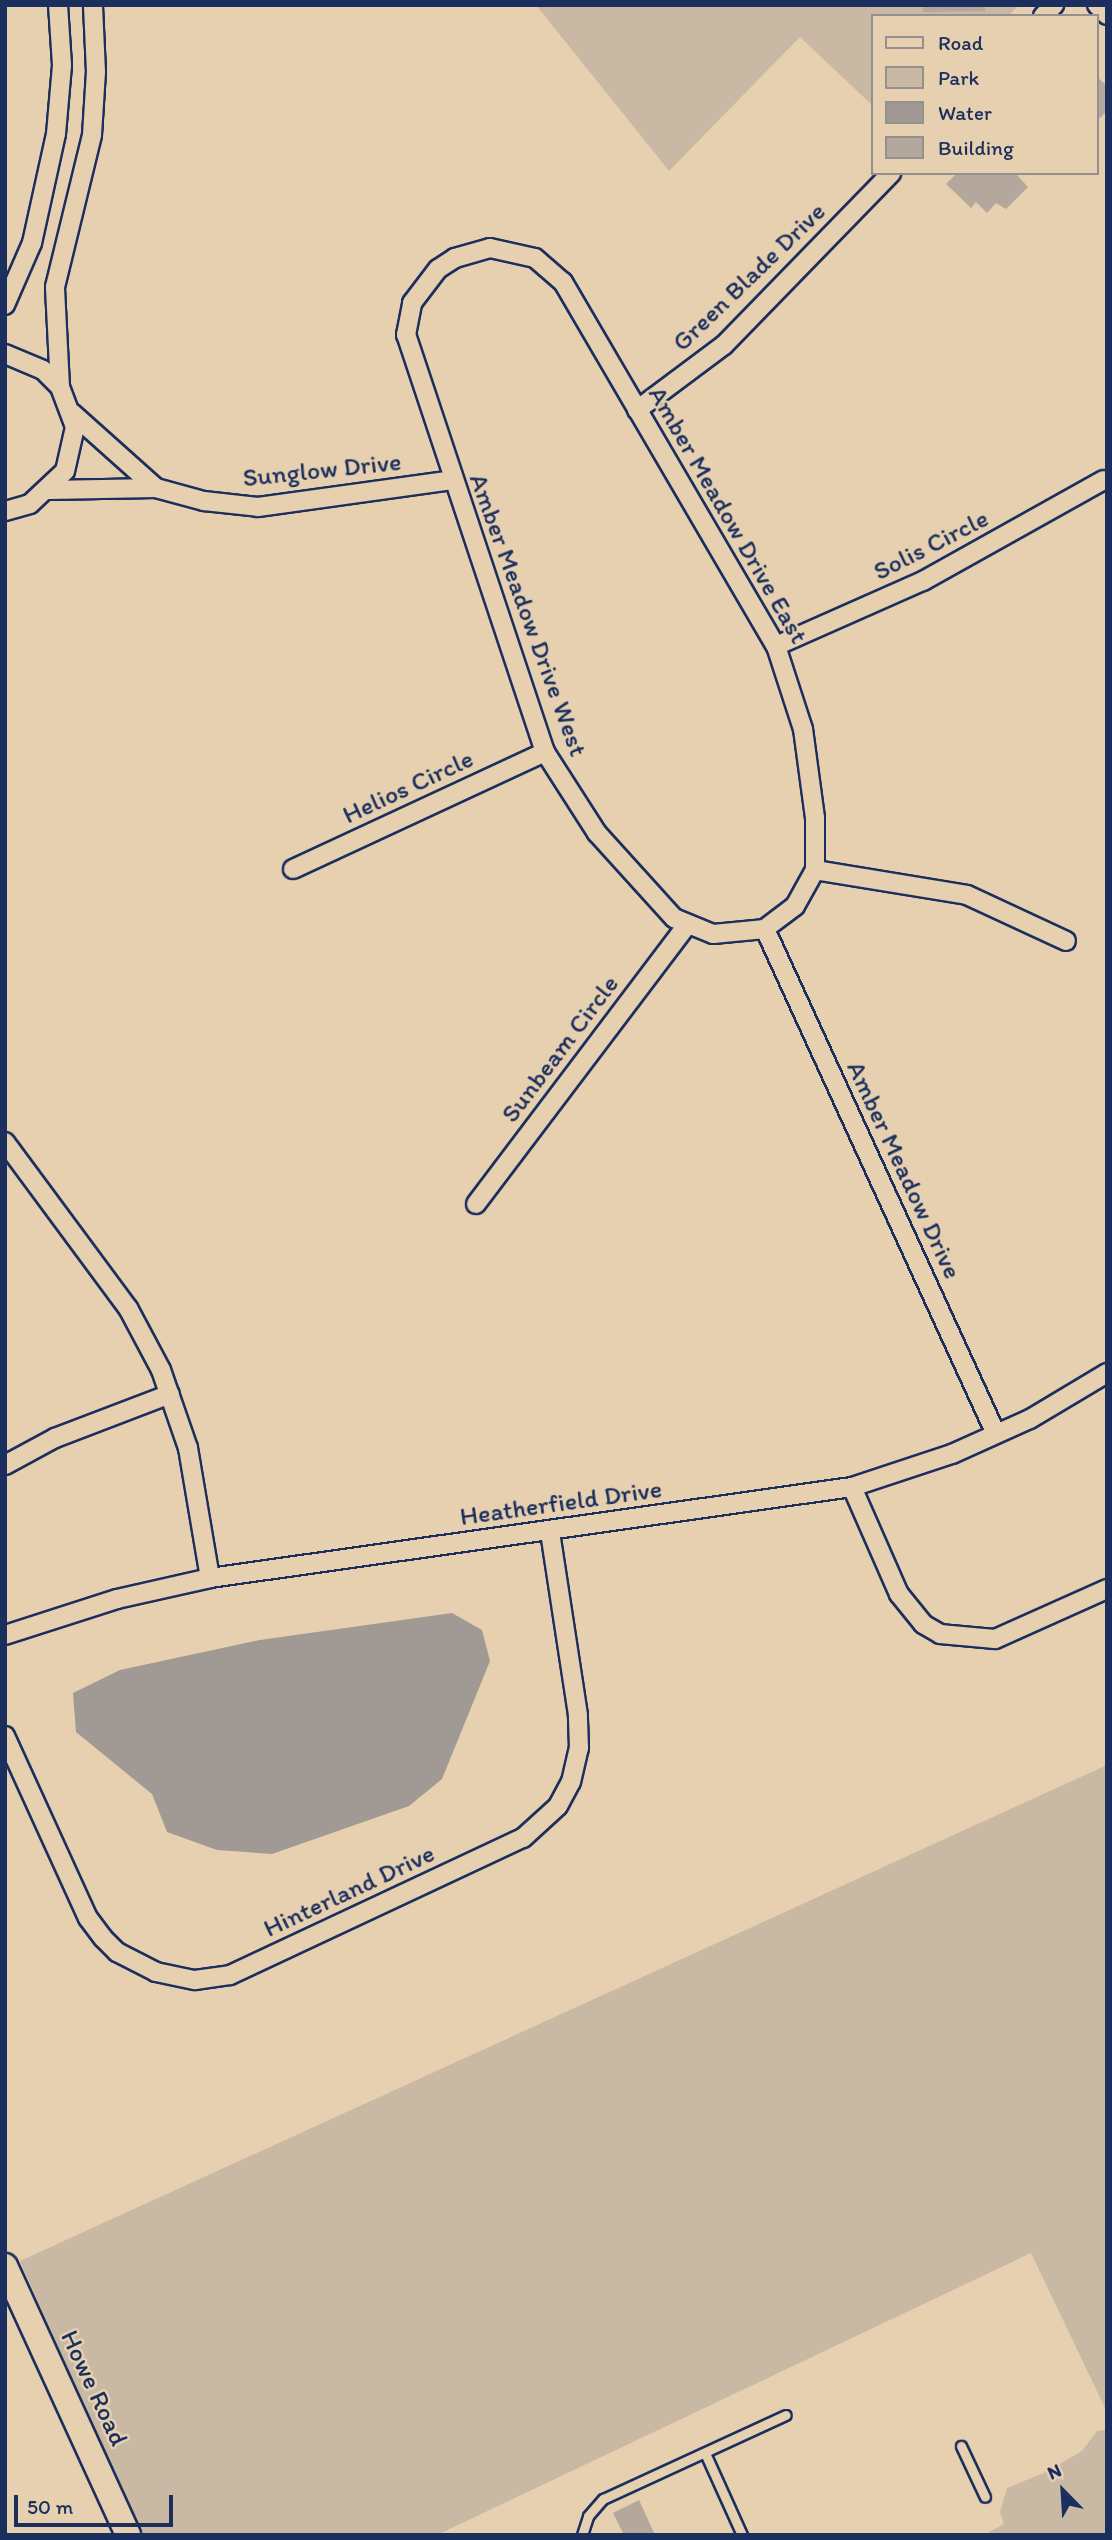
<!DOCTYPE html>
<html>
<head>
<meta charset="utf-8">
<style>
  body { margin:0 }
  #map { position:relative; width:1112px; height:2540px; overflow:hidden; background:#e6d0af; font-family:Itim,sans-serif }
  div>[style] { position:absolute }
  .green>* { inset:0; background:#c9b8a3 }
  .water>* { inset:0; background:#a09994 }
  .building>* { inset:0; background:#b3a89b }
  .roads { filter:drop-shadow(2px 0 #1b2f5e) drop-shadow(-2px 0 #1b2f5e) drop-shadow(0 2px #1b2f5e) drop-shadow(0 -2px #1b2f5e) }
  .lane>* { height:9px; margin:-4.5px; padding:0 4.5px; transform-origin:4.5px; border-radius:4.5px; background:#e6d0af }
  .street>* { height:18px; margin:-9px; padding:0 9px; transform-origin:9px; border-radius:9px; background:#e6d0af }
  .secondary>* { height:24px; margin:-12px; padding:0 12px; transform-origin:12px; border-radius:12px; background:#e6d0af }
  span { translate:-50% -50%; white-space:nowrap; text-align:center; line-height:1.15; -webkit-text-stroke:5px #e6d0af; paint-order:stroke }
  .street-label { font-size:26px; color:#1b2f5e }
  .frame { position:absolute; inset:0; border:7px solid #1b2f5e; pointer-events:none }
  .legend { position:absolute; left:871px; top:14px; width:228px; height:161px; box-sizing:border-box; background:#e6d0af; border:2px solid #95908f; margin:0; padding:9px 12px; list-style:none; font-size:21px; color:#1b2f5e }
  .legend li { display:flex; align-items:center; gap:14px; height:35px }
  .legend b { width:35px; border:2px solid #95908f }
  .north { position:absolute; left:1028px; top:2456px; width:70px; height:70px; -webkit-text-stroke:5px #e6d0af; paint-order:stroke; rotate:336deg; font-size:19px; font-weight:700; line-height:28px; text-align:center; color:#1b2f5e }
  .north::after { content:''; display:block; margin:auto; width:24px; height:32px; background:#1b2f5e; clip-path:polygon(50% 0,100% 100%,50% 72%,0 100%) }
  .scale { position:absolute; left:14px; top:2495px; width:159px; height:32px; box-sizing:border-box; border:4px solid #1b2f5e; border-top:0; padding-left:9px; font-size:21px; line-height:24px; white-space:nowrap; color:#1b2f5e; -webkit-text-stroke:5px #e6d0af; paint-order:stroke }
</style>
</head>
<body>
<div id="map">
  <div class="green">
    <div style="clip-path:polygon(536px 5px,1019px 5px,1008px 16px,872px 16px,872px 105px,800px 37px,669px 171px)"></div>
    <div style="clip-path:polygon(1107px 1765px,1107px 2412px,1031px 2253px,437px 2535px,141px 2535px,20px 2261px)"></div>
    <div style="clip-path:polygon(1107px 2430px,1107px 2535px,984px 2535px,1004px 2524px,1000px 2512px,1007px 2488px,1044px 2473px,1082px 2451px,1097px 2431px)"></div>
  </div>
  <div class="water">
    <div style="clip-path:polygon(452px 1613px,482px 1630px,490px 1661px,442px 1779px,409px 1806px,272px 1854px,217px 1850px,167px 1832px,152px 1794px,76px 1732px,73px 1693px,120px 1670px,260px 1640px)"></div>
  </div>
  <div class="building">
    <div style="clip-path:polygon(923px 5px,985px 5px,985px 11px,923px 12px)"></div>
    <div style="clip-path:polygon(1096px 76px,1107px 86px,1107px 111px,1100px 118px,1096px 114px)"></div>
    <div style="clip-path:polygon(957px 173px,1015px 173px,1028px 187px,1006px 209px,996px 203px,987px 213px,976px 202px,971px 208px,946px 184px)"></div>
    <div style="clip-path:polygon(639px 2500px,655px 2535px,624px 2535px,613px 2513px)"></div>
  </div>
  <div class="roads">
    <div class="lane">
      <div style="left:961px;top:2446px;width:56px;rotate:64.8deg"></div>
      <div style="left:705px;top:2453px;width:90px;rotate:65.7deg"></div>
      <div style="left:582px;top:2535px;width:20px;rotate:-72deg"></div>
      <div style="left:588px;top:2516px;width:23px;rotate:-49deg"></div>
      <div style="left:603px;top:2499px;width:201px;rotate:-24.7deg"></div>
    </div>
    <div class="street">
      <div style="left:1097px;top:5px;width:14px;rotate:45deg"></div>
      <div style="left:1043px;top:16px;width:16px;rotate:-45deg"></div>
      <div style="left:490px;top:248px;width:46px;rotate:12.5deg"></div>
      <div style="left:535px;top:258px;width:37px;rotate:41deg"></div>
      <div style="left:563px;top:282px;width:422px;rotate:59.7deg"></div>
      <div style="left:776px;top:646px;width:87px;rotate:72deg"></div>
      <div style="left:803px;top:729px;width:90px;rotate:82.3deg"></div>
      <div style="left:815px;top:818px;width:52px;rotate:90deg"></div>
      <div style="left:815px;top:870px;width:41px;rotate:119.1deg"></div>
      <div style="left:795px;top:906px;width:38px;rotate:143deg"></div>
      <div style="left:765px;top:929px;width:52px;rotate:174.5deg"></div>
      <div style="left:713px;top:934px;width:42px;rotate:-157.7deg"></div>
      <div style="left:674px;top:918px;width:115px;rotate:-132.2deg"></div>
      <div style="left:597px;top:833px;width:96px;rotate:-122.7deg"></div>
      <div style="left:545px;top:752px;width:440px;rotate:-108.4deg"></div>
      <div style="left:406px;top:335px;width:33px;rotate:-79deg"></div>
      <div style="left:412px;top:303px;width:43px;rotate:-52.6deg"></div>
      <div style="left:438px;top:269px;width:20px;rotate:-33deg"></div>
      <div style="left:455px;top:258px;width:36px;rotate:-16deg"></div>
      <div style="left:5px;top:305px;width:68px;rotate:-66.5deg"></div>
      <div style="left:32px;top:243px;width:112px;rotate:-77.6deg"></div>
      <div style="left:56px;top:134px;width:69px;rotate:-85deg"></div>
      <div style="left:62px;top:65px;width:60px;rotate:-93.8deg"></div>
      <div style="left:5px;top:354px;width:41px;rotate:22.8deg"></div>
      <div style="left:43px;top:370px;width:24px;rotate:45deg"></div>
      <div style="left:60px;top:387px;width:43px;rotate:69.4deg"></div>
      <div style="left:75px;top:427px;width:45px;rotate:102.8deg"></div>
      <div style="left:65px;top:471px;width:48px;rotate:136.7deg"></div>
      <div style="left:30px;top:504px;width:26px;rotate:164deg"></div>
      <div style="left:60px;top:387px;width:100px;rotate:-92.9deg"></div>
      <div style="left:55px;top:287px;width:156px;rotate:-76.3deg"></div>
      <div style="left:92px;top:135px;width:63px;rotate:-86.4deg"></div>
      <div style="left:96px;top:72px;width:67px;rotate:-92.6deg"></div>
      <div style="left:637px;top:410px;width:109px;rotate:-36.8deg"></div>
      <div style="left:724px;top:345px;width:240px;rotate:-45.8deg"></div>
      <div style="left:72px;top:413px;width:113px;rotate:41.8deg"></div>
      <div style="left:49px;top:490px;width:107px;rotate:-1.1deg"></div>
      <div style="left:156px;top:488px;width:50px;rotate:15.2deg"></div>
      <div style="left:204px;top:501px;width:54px;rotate:6.3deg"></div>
      <div style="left:258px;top:507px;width:196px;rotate:-7.9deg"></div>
      <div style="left:776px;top:646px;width:161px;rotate:-23.9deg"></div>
      <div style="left:923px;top:581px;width:207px;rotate:-29.2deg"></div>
      <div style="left:293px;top:869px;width:278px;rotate:-24.9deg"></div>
      <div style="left:815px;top:870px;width:154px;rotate:9.3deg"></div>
      <div style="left:967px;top:895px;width:109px;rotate:24.9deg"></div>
      <div style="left:765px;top:929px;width:555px;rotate:65.42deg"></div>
      <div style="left:5px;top:1142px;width:207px;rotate:53.5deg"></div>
      <div style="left:128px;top:1308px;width:70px;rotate:62deg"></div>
      <div style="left:161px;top:1370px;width:83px;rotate:70.9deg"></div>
      <div style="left:188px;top:1448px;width:132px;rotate:80.4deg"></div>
      <div style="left:476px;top:1204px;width:348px;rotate:-52.9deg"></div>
      <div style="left:5px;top:1465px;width:57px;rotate:-28.4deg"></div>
      <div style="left:55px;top:1438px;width:123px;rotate:-20.9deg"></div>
      <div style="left:852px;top:1487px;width:117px;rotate:66.3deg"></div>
      <div style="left:899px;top:1594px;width:38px;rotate:51deg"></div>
      <div style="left:923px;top:1624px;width:20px;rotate:30deg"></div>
      <div style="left:940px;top:1634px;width:55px;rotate:5.2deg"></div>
      <div style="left:995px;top:1639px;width:123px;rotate:-24.1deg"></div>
      <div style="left:5px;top:1635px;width:118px;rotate:-17.8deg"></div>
      <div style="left:117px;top:1599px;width:95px;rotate:-12.7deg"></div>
      <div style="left:210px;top:1578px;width:648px;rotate:-8.07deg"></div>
      <div style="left:852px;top:1487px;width:105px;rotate:-18.3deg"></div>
      <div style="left:952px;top:1454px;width:85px;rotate:-24.2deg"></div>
      <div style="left:1030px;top:1419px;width:90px;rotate:-30.9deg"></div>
      <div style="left:5px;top:1736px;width:200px;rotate:65.5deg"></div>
      <div style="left:88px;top:1918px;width:25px;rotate:53deg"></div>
      <div style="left:103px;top:1938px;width:20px;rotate:45deg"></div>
      <div style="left:117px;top:1952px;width:44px;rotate:27.1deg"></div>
      <div style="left:156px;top:1972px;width:40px;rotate:12deg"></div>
      <div style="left:195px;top:1980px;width:35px;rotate:-8deg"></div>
      <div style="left:230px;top:1975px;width:323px;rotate:-25.1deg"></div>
      <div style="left:523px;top:1838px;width:47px;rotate:-42.4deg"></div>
      <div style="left:558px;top:1806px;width:27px;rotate:-62deg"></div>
      <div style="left:571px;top:1782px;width:35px;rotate:-77deg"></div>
      <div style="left:579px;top:1748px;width:33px;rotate:-92deg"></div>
      <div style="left:578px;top:1715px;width:184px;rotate:-98.7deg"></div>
    </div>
    <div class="secondary">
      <div style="left:5px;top:2266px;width:296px;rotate:65.4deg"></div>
    </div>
  </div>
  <div class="street-label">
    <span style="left:749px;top:277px;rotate:-44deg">Green Blade Drive</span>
    <span style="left:322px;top:470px;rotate:-6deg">Sunglow Drive</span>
    <span style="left:728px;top:515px;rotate:60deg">Amber Meadow Drive East</span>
    <span style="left:931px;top:545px;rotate:-27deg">Solis Circle</span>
    <span style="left:528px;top:615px;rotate:70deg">Amber Meadow Drive West</span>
    <span style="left:408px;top:787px;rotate:-25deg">Helios Circle</span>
    <span style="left:560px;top:1049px;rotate:-53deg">Sunbeam Circle</span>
    <span style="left:904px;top:1170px;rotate:65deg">Amber Meadow Drive</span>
    <span style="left:561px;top:1503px;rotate:-8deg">Heatherfield Drive</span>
    <span style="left:349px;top:1891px;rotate:-25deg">Hinterland Drive</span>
    <span style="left:94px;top:2388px;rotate:65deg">Howe Road</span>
  </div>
  <div class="frame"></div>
  <ul class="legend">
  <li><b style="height:9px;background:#e6d0af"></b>Road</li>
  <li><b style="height:19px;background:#c9b8a3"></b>Park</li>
  <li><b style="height:19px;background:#a09994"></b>Water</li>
  <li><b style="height:19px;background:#b3a89b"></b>Building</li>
  </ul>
  <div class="north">N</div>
  <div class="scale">50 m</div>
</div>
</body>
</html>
